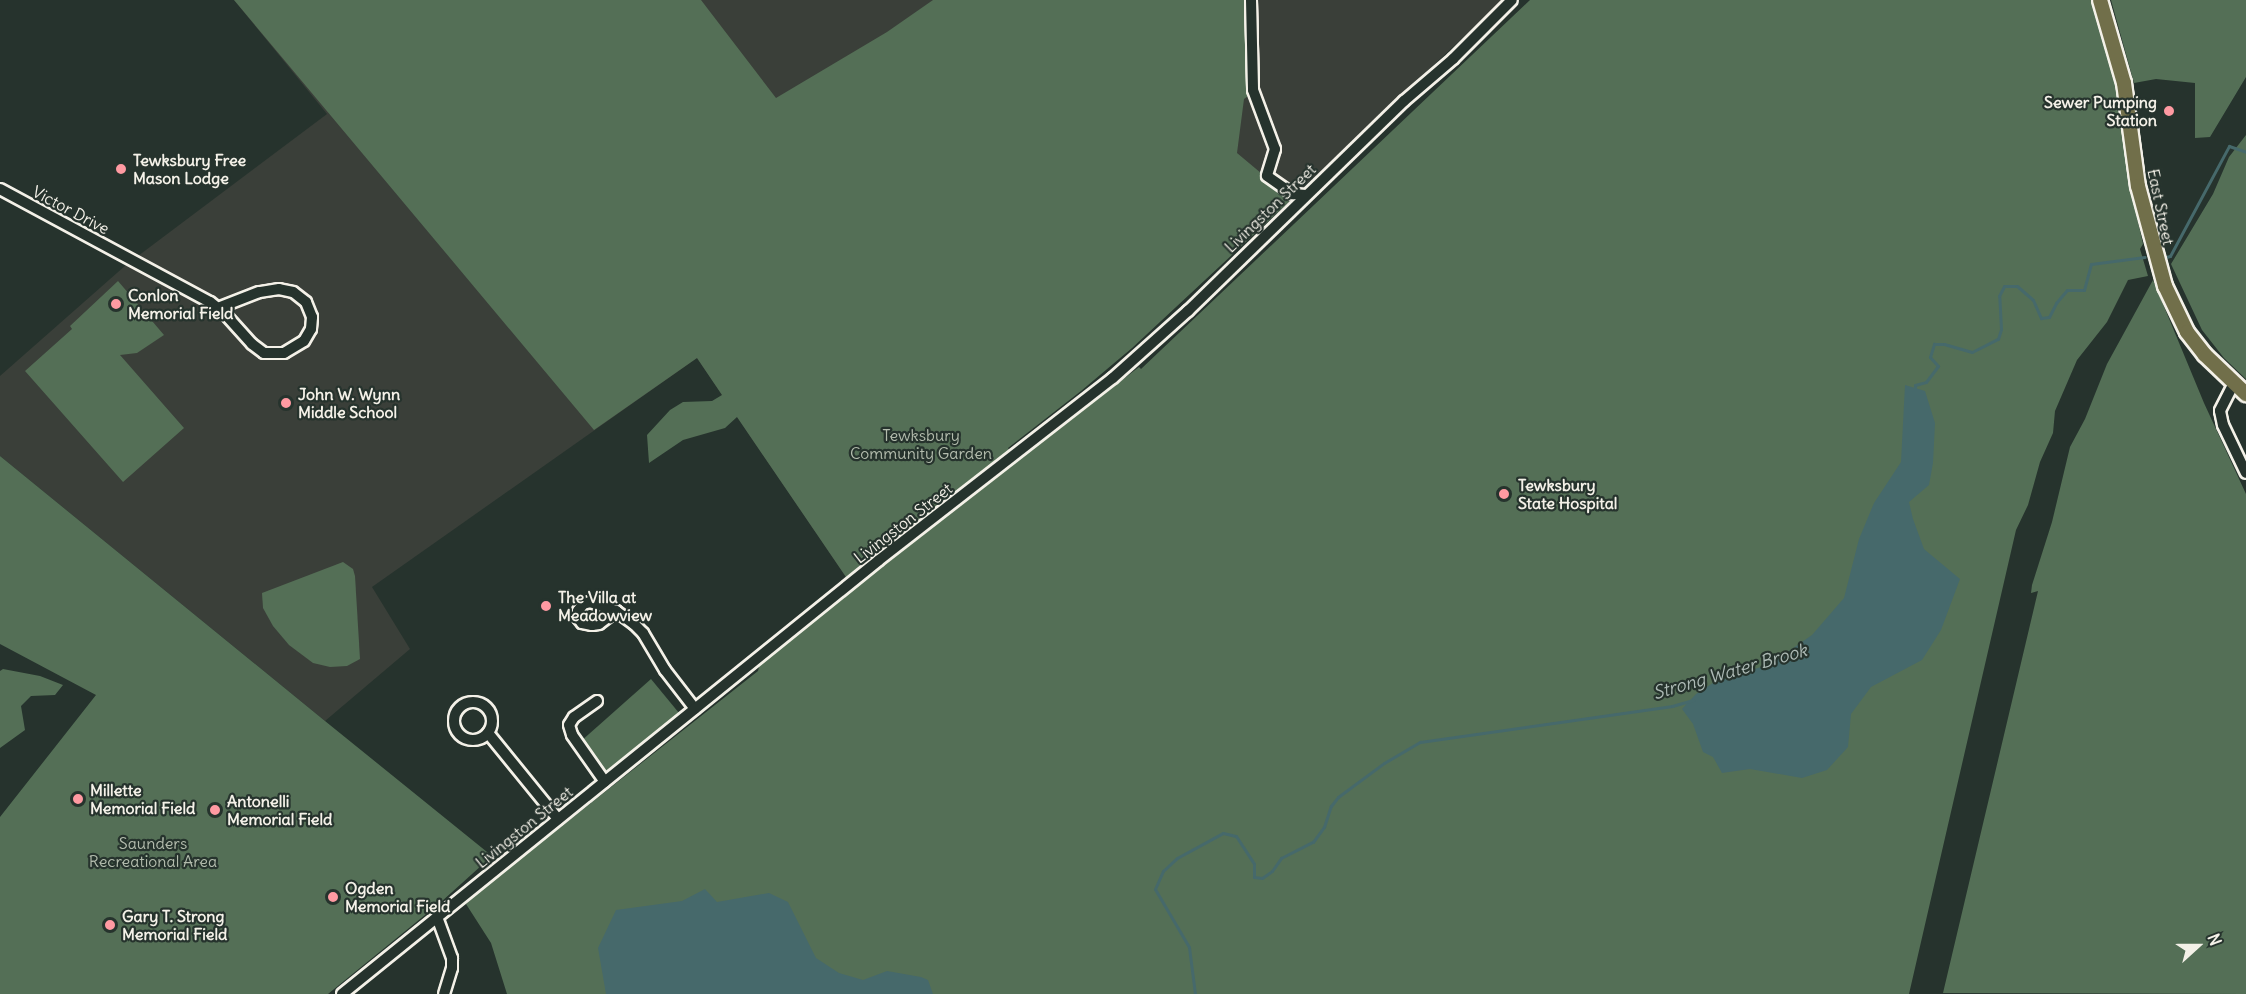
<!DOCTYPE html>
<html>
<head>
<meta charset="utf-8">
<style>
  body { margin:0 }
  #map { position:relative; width:2246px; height:994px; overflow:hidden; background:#26332d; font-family:Delius,sans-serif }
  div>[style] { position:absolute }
  .built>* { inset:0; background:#3a3f39 }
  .green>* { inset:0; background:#546f56 }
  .water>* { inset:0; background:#46696b }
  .stream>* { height:3px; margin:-1.5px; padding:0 1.5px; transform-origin:1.5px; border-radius:1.5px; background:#46696b }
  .roads { filter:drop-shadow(2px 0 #f4f1e8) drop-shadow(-2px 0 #f4f1e8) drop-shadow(0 2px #f4f1e8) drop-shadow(0 -2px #f4f1e8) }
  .minor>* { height:10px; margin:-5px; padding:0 5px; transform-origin:5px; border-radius:5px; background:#26332d }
  .minor>.ring { margin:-5px; padding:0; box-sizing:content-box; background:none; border:10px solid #26332d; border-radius:50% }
  .major>* { height:14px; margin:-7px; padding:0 7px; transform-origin:7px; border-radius:7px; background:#716f4a }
  .dots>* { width:16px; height:16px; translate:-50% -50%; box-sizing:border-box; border:3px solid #26332d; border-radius:50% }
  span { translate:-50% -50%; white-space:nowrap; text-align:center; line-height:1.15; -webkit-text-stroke:4.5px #26332d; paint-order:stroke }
  .poi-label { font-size:16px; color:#f4f1e8; font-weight:700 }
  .right { translate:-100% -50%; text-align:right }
  .left { translate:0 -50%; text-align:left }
  .street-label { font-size:16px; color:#f4f1e8 }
  .park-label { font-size:16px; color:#b4bdae }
  .water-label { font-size:18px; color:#aebbb6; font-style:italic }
  .north { position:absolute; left:2168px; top:916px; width:60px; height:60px; -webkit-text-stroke:4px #26332d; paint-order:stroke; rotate:69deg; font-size:16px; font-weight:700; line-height:24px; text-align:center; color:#f4f1e8 }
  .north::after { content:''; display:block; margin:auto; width:21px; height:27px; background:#f4f1e8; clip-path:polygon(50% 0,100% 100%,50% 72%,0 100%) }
</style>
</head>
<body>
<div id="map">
  <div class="built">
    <div style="clip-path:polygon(234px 0,1503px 0,1132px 348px,846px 577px,697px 358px,372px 587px,410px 649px,325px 721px,0 456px,0 376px,126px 265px,327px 114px)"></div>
  </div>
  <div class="green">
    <div style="clip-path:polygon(234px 0,701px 0,776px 98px,887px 32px,933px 0,1249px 0,1248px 96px,1244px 99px,1237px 153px,1292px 199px,1132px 348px,1081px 391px,1008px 448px,1010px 451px,846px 577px,737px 417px,725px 428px,683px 440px,649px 463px,647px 435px,670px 410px,683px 402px,712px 401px,722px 395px,697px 358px,594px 430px)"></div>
    <div style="clip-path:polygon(1530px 0,2093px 0,2115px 83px,2133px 199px,2143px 244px,2140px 249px,2148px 276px,2128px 280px,2107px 322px,2077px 360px,2055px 411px,2053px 433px,2040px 462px,2028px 505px,2016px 530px,1909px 994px,507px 994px,491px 943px,466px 904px,477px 893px,758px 671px,760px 663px,801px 628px,1139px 367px,1141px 369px)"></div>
    <div style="clip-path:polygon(2111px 0,2246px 0,2246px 77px,2210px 137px,2195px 138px,2195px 83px,2156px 79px,2134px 83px)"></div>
    <div style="clip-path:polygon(2246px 135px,2246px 379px,2224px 358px,2202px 330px,2171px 264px,2213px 194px,2229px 157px)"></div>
    <div style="clip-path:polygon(2153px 280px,2204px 403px,2246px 494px,2246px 994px,1943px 993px,2038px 591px,2031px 593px,2032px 585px,2052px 522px,2070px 447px,2085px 419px,2107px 364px)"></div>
    <div style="clip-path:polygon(118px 281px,164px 335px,137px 353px,120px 355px,184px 428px,123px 482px,25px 371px,72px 329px,70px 326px)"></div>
    <div style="clip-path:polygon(0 456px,325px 721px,492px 856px,441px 902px,328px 994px,0 994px,0 817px,96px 695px,0 644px)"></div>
    <div style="clip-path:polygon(343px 562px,353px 569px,355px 576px,360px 659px,347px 666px,330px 667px,313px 663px,289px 645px,273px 626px,263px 608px,262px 593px)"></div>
    <div style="clip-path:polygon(3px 669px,40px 676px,63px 685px,55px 695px,31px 696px,21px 706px,25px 730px,0 748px,0 671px)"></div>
    <div style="clip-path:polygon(651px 679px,679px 713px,605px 772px,580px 742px)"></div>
  </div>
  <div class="water">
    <div style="clip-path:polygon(1905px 385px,1925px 391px,1935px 423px,1933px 463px,1929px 485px,1909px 502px,1913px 519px,1924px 549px,1960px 579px,1941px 630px,1922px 660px,1871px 687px,1851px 714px,1848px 747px,1827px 770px,1802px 778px,1750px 769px,1722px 773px,1713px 757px,1703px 752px,1693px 724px,1682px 709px,1696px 694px,1713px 683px,1764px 666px,1786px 653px,1812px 635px,1844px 598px,1859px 539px,1874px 503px,1901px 462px)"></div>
    <div style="clip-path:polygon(705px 889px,717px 902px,769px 893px,788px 902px,816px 958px,839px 973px,863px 980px,887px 971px,921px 977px,928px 980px,933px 994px,606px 994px,598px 948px,616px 910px,682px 901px)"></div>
  </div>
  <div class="stream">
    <div style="left:2166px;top:257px;width:4px;rotate:-14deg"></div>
    <div style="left:2170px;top:256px;width:125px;rotate:-61.8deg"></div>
    <div style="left:2229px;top:146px;width:18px;rotate:19deg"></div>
    <div style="left:1915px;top:392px;width:7px;rotate:-90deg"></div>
    <div style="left:1915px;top:385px;width:11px;rotate:-15deg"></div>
    <div style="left:1926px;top:382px;width:20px;rotate:-53deg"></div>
    <div style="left:1938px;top:366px;width:12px;rotate:-132deg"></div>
    <div style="left:1930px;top:357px;width:14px;rotate:-73deg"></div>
    <div style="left:1934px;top:344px;width:10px"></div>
    <div style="left:1944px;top:344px;width:29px;rotate:16deg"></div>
    <div style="left:1972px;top:352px;width:29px;rotate:-27deg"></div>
    <div style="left:1998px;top:339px;width:10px;rotate:-73deg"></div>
    <div style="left:2001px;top:329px;width:33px;rotate:-93deg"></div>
    <div style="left:1999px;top:296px;width:11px;rotate:-63deg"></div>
    <div style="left:2004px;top:286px;width:13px"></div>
    <div style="left:2017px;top:286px;width:21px;rotate:41deg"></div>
    <div style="left:2033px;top:300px;width:20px;rotate:66deg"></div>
    <div style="left:2041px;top:318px;width:8px;rotate:-7deg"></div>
    <div style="left:2049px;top:317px;width:16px;rotate:-63deg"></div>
    <div style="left:2056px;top:303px;width:17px;rotate:-50deg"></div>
    <div style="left:2067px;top:290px;width:17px"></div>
    <div style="left:2084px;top:290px;width:27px;rotate:-75deg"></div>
    <div style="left:2091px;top:264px;width:54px;rotate:-7.4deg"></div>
    <div style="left:1195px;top:994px;width:47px;rotate:-97.3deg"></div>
    <div style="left:1189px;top:947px;width:67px;rotate:-120.4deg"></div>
    <div style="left:1155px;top:889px;width:20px;rotate:-66deg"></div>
    <div style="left:1163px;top:871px;width:19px;rotate:-43deg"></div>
    <div style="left:1177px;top:858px;width:52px;rotate:-28.5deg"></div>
    <div style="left:1223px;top:833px;width:13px;rotate:13deg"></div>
    <div style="left:1236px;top:836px;width:33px;rotate:57deg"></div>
    <div style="left:1254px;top:864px;width:13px;rotate:90deg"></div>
    <div style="left:1254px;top:877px;width:8px;rotate:7deg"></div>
    <div style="left:1262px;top:878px;width:12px;rotate:-35deg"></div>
    <div style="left:1272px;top:871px;width:16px;rotate:-55deg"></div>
    <div style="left:1281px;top:858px;width:36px;rotate:-27deg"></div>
    <div style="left:1313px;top:842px;width:19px;rotate:-54deg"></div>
    <div style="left:1324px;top:827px;width:22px;rotate:-72deg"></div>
    <div style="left:1331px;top:806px;width:11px;rotate:-52deg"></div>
    <div style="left:1338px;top:797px;width:57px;rotate:-36.5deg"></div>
    <div style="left:1384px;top:763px;width:42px;rotate:-30.3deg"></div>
    <div style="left:1420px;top:742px;width:255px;rotate:-8.1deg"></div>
    <div style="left:1672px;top:706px;width:22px;rotate:-16deg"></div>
  </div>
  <div class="roads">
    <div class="minor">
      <div style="left:1251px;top:0;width:90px;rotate:88.7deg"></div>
      <div style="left:1253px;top:90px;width:63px;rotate:69.6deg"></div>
      <div style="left:1275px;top:149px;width:28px;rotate:107deg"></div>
      <div style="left:1267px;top:176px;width:32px;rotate:35deg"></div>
      <div style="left:1293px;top:194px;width:13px;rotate:4deg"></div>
      <div style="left:0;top:189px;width:238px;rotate:28.3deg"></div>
      <div style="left:210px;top:302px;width:19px;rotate:39deg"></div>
      <div style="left:225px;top:314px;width:40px;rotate:48deg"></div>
      <div style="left:252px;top:344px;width:15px;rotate:37deg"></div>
      <div style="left:264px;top:353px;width:20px"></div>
      <div style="left:284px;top:353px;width:23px;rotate:-31deg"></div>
      <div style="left:304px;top:341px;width:14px;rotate:-60deg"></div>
      <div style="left:311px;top:329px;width:12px;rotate:-85deg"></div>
      <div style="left:312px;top:317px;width:16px;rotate:-112deg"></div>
      <div style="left:306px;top:302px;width:16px;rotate:-142deg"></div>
      <div style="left:293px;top:292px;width:14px;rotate:-168deg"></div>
      <div style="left:279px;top:289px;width:20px;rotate:171deg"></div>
      <div style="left:259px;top:292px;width:44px;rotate:158.7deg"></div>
      <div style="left:2234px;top:383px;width:31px;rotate:117deg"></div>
      <div style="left:2220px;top:411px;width:14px;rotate:78deg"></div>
      <div style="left:2223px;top:425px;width:53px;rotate:64.4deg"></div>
      <div style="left:616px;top:611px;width:21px;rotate:143deg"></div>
      <div style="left:599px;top:624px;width:7px;rotate:172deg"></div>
      <div style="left:592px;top:625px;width:10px;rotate:-169deg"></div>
      <div style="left:582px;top:623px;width:6px;rotate:-129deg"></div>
      <div style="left:578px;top:618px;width:7px;rotate:-90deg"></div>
      <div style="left:578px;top:611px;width:9px;rotate:-54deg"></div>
      <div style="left:583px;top:604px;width:7px;rotate:-16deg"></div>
      <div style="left:590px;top:602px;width:28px;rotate:19deg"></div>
      <div style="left:616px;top:611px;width:22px;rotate:36deg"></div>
      <div style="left:634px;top:624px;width:13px;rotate:45deg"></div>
      <div style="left:643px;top:633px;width:43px;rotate:59.3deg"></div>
      <div style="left:665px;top:670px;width:49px;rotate:52.4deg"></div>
      <div style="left:597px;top:701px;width:28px;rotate:145deg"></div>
      <div style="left:574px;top:717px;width:9px;rotate:122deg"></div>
      <div style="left:569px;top:725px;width:10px;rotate:73deg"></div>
      <div style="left:572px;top:735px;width:57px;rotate:54.9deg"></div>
      <div class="ring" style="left:454px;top:702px;width:28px;height:28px"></div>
      <div style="left:488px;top:733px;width:111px;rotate:50.9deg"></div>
      <div style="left:437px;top:917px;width:44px;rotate:69.9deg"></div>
      <div style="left:452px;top:958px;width:10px;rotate:90deg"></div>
      <div style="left:452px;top:968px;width:27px;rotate:107deg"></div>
      <div style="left:342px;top:994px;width:690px;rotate:-38.94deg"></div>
      <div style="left:879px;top:560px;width:296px;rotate:-37.9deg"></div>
      <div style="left:1113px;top:378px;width:101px;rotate:-41.8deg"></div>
      <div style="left:1188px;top:311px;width:301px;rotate:-44.2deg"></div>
      <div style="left:1404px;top:101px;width:65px;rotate:-40.6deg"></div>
      <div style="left:1453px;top:59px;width:83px;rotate:-45deg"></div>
    </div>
    <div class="major">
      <div style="left:2100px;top:0;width:86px;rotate:73.9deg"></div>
      <div style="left:2124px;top:83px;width:104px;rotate:82.3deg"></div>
      <div style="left:2138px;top:186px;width:104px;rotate:74.9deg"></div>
      <div style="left:2165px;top:286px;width:51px;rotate:64.4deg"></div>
      <div style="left:2187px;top:332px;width:29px;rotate:52deg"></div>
      <div style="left:2205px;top:355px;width:57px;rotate:43.6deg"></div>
    </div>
  </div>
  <div class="dots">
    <div style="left:2169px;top:111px;background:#ff9aa2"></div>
    <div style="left:121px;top:169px;background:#ff9aa2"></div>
    <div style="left:116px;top:304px;background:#ff9aa2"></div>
    <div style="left:286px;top:403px;background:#ff9aa2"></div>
    <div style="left:1504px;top:494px;background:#ff9aa2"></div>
    <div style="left:546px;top:606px;background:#ff9aa2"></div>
    <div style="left:78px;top:799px;background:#ff9aa2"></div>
    <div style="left:215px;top:810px;background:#ff9aa2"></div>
    <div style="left:333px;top:897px;background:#ff9aa2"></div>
    <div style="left:110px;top:925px;background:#ff9aa2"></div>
  </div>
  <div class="poi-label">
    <span class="right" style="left:2157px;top:111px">Sewer Pumping<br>Station</span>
    <span class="left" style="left:133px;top:169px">Tewksbury Free<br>Mason Lodge</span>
    <span class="left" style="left:128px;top:304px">Conlon<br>Memorial Field</span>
    <span class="left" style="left:298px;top:403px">John W. Wynn<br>Middle School</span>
    <span class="left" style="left:1518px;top:494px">Tewksbury<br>State Hospital</span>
    <span class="left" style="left:558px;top:606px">The Villa at<br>Meadowview</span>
    <span class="left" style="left:90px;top:799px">Millette<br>Memorial Field</span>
    <span class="left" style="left:227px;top:810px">Antonelli<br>Memorial Field</span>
    <span class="left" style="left:345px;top:897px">Ogden<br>Memorial Field</span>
    <span class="left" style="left:122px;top:925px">Gary T. Strong<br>Memorial Field</span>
  </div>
  <div class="street-label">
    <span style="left:2161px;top:207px;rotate:78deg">East Street</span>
    <span style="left:1270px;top:208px;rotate:-44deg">Livingston Street</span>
    <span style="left:71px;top:210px;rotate:28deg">Victor Drive</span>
    <span style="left:903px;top:523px;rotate:-38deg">Livingston Street</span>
    <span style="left:524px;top:827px;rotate:-39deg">Livingston Street</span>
  </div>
  <div class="park-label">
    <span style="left:921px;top:444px">Tewksbury<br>Community Garden</span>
    <span style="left:153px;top:852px">Saunders<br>Recreational Area</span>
  </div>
  <div class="water-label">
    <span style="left:1730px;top:672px;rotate:-16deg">Strong Water Brook</span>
  </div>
  <div class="north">N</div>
</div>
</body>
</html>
